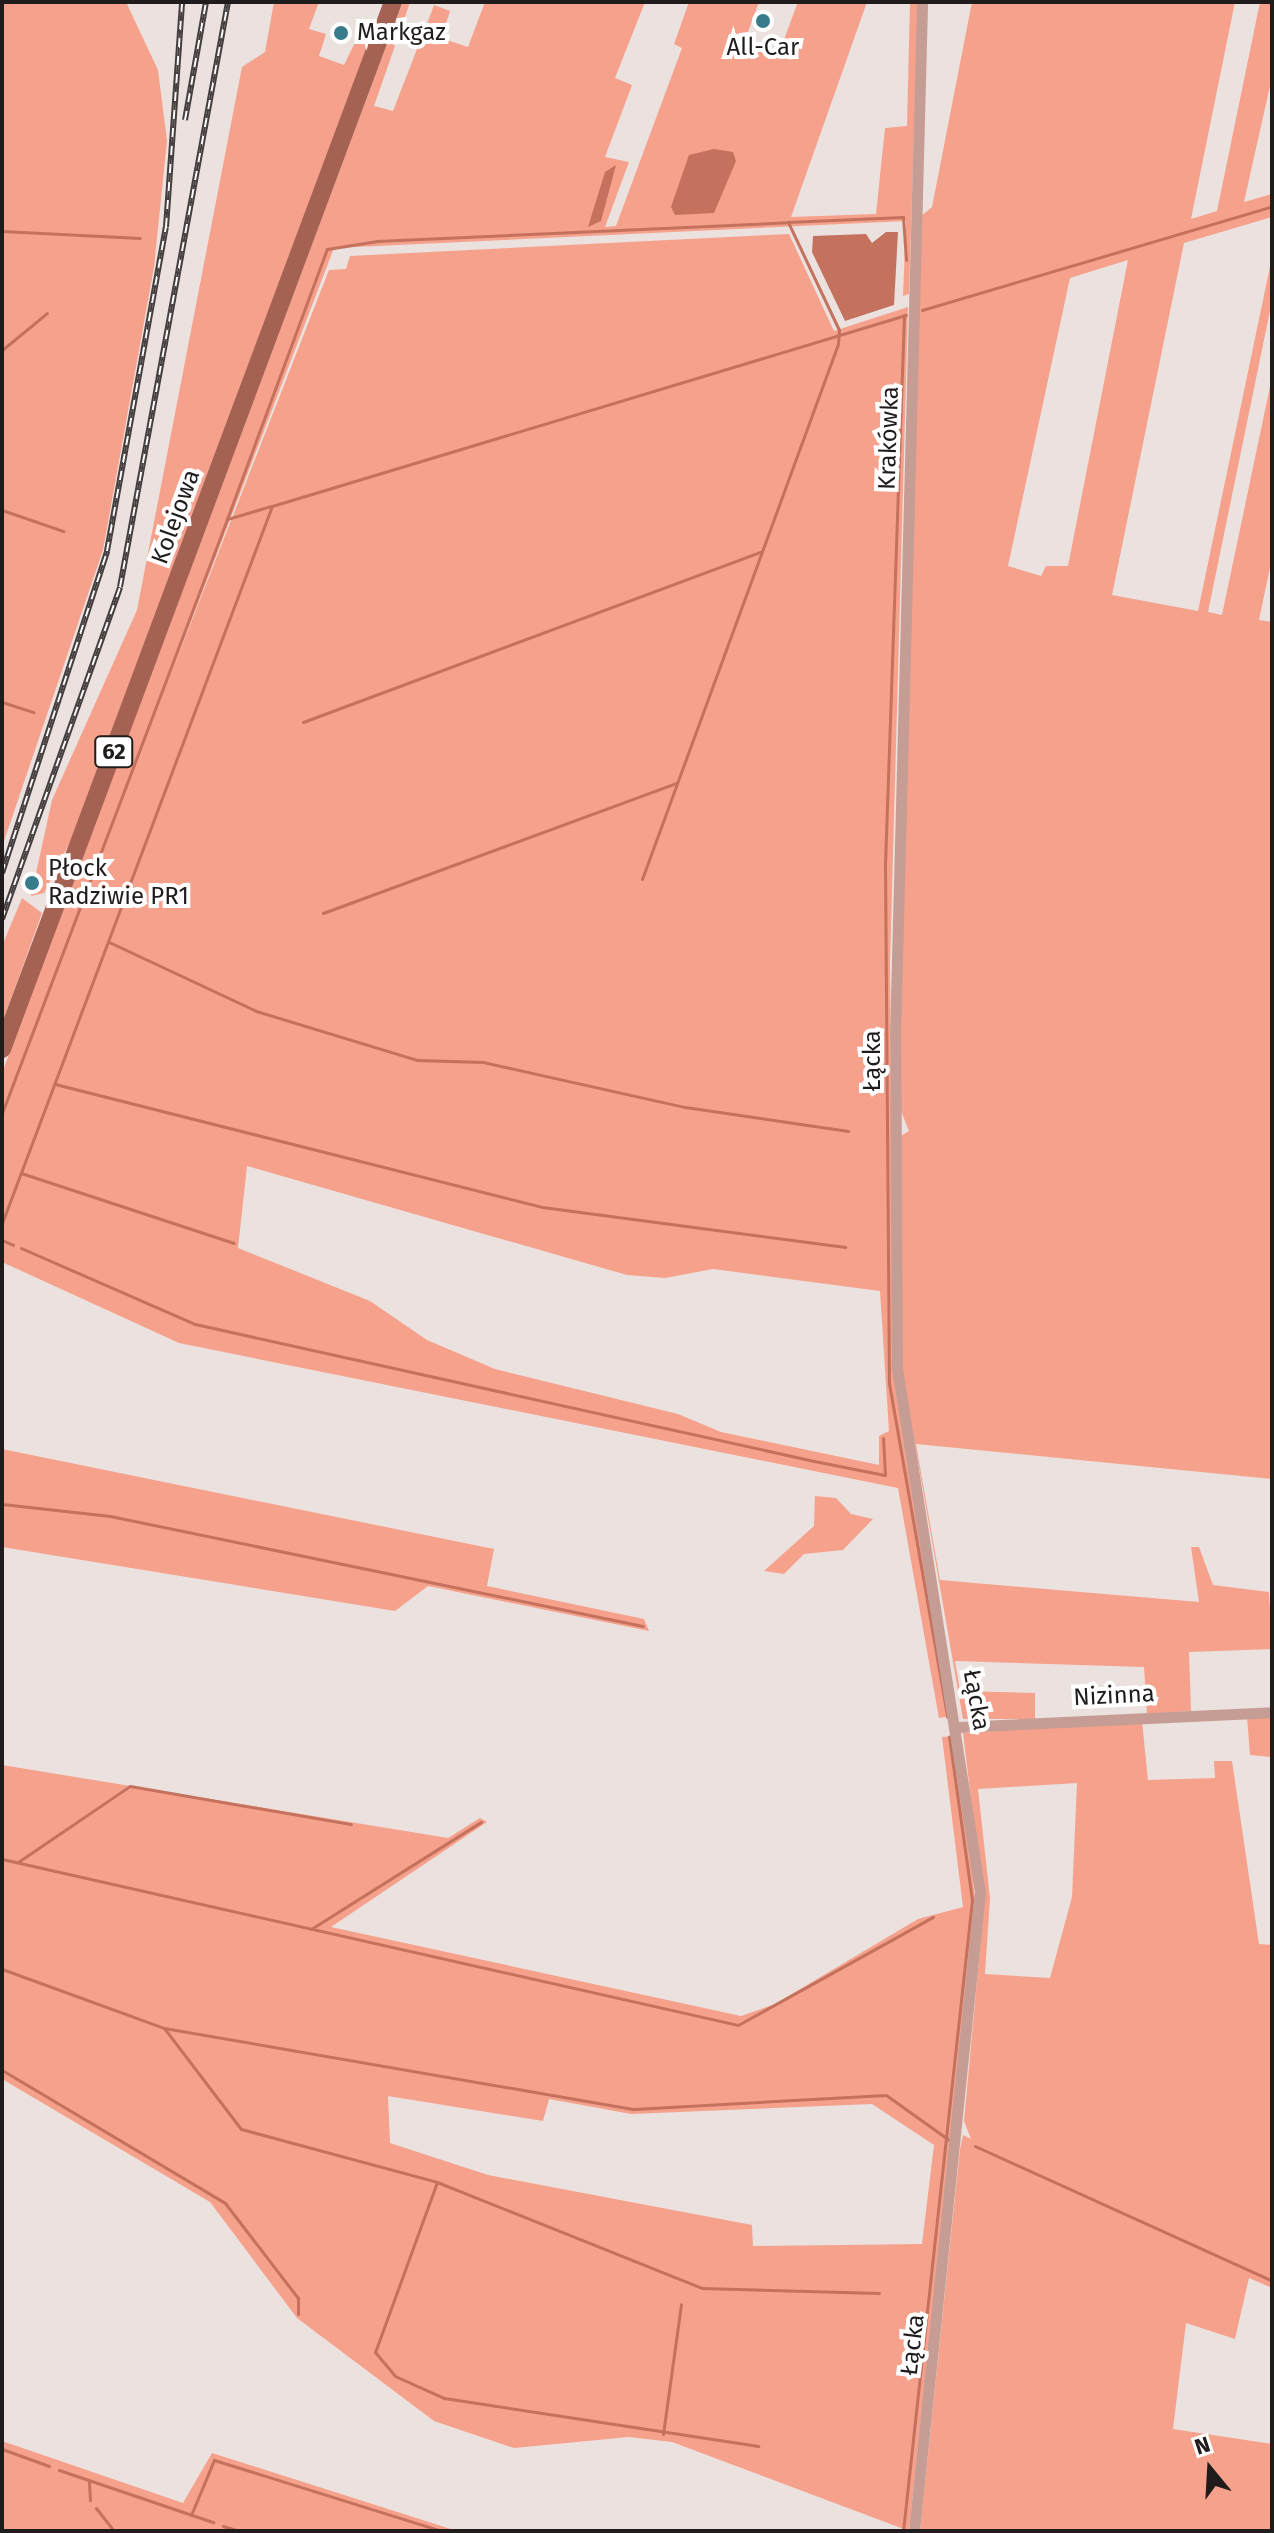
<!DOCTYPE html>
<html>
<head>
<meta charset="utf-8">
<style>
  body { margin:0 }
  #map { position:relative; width:1274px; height:2533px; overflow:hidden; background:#ebe1de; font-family:"Fira Sans",sans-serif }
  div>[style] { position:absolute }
  .green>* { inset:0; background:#f6a18c }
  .water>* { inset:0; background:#c4715e }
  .stream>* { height:3px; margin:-1.5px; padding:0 1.5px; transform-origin:1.5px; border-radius:1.5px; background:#c4715e }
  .street>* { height:11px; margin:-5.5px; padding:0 5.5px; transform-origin:5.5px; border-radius:5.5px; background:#c59d94 }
  .primary>* { height:18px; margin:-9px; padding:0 9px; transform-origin:9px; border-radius:9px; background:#a56151 }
  .rail>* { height:6px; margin-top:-3px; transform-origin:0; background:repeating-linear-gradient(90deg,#fff 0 9px,#443f3e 0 18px); box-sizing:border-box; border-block:2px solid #443f3e }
  .dots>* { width:22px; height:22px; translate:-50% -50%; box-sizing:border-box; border:4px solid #fff; border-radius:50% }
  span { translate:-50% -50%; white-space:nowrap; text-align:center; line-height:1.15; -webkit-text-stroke:8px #fff; paint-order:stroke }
  .shield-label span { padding:2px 6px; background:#fff; border:2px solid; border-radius:6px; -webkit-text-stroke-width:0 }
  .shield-label { font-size:22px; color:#201c1b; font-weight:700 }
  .poi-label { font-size:24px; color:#201c1b }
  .left { translate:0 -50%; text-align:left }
  .street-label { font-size:24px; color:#201c1b }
  .frame { position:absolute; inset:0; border:4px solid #201c1b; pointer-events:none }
  .north { position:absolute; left:1170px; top:2429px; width:80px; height:80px; -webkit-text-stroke:6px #fff; paint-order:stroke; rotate:342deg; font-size:22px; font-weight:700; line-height:32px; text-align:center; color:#201c1b }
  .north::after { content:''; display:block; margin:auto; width:28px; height:36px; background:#201c1b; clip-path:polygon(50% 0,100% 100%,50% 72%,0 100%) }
</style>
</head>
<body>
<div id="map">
  <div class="green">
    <div style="clip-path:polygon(2px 2px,126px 2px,158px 70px,167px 141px,154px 267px,103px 550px,2px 847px)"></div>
    <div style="clip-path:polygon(274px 2px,319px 2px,309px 29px,326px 34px,319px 56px,344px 65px,360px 32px,373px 31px,70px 842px,44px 893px,31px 896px,52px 800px,137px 610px,242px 67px,265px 52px)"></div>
    <div style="clip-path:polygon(evenodd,403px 2px,410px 2px,399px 35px,420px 43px,434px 5px,450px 11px,441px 38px,468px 47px,485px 2px,645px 2px,615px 78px,632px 85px,605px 157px,629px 162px,605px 227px,616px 226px,682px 48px,674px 44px,689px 2px,759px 2px,743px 45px,777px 58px,798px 2px,867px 2px,791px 217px,876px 214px,885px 128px,907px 126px,910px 2px,918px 2px,909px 294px,903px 296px,906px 221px,334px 248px,169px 679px,329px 270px,346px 269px,350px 256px,789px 234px,834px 331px,908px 307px,890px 965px,893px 1368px,953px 1716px,939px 1718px,898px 1488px,179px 1343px,2px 1262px,2px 1073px,388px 41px,395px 46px,374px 106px,393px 111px,417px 49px,390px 36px,403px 2px,247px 1166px,627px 1275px,665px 1278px,713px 1269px,880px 1291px,889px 1431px,879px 1436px,879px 1465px,721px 1432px,678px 1414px,495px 1369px,427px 1340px,370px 1301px,238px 1248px,247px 1166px)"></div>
    <div style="clip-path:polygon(evenodd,972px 2px,1235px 2px,1191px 219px,1217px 211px,1260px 2px,1272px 2px,1272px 77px,1244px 202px,1272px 194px,1272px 217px,1184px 243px,1112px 595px,1198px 611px,1272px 257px,1272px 301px,1208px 612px,1222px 615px,1272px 377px,1272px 558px,1259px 620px,1272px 622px,1272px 1479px,916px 1444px,940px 1580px,1199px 1602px,1191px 1547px,1199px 1547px,1213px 1585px,1269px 1592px,1272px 1649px,1189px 1652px,1191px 1711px,1147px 1714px,1144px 1667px,955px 1661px,960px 1691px,1035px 1693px,1035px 1719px,963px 1719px,901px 1364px,899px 1137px,909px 1131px,901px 1111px,900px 1037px,920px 217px,932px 207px,972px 2px,1128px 260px,1068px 566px,1046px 566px,1041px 576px,1008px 566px,1070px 278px,1128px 260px)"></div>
    <div style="clip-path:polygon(22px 898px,42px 913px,2px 1024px,2px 946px)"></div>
    <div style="clip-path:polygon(2px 1449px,494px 1549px,487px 1586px,644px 1619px,649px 1631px,428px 1586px,395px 1611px,2px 1547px)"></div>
    <div style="clip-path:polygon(815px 1496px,836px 1498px,851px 1514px,873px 1519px,843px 1550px,804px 1554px,784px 1574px,764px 1571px,814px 1526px)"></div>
    <div style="clip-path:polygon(1272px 1716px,1272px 1757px,1250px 1755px,1247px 1717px)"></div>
    <div style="clip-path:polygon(evenodd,1142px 1721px,1148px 1780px,1215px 1778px,1214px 1761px,1232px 1761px,1259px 1944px,1272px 1945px,1272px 2288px,1249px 2278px,1235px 2339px,1186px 2323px,1173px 2429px,1272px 2444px,1272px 2531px,920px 2531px,960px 2149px,963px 2135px,971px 2139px,964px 2121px,984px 1905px,963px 1733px,1142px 1721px,1077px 1783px,1072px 1897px,1050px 1978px,985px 1974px,990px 1898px,978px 1789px,1077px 1783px)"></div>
    <div style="clip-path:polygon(evenodd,956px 1736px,976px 1905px,909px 2531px,672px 2442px,629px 2437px,514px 2448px,434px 2421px,297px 2318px,210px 2202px,2px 2079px,2px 1765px,448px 1838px,480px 1818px,487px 1822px,331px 1927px,741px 2016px,775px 2004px,918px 1919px,963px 1907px,942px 1737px,956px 1736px,388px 2096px,543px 2121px,549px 2099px,631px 2114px,872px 2104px,934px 2145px,922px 2244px,753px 2246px,752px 2225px,488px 2175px,390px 2143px,388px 2096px)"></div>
    <div style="clip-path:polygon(2px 2441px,183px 2503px,212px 2453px,457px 2531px,2px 2531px)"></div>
  </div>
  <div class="water">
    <div style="clip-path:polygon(714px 149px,733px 152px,736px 161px,714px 213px,675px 215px,671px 207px,689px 155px)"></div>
    <div style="clip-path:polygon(616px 165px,601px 221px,588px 227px,605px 172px)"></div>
    <div style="clip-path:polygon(886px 232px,898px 232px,894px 305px,845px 321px,812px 252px,813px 236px,866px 234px,872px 243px)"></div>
  </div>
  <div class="stream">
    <div style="left:2px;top:231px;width:138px;rotate:2.9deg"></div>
    <div style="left:922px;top:310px;width:365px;rotate:-16.5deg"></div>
    <div style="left:904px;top:315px;width:550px;rotate:91.98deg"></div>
    <div style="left:885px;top:865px;width:518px;rotate:89.56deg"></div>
    <div style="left:889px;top:1383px;width:339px;rotate:80.1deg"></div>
    <div style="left:2px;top:350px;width:58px;rotate:-39.4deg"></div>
    <div style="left:271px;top:506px;width:46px;rotate:163.5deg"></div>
    <div style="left:227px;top:519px;width:288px;rotate:-69.7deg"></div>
    <div style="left:327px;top:249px;width:51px;rotate:-9.1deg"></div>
    <div style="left:377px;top:241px;width:411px;rotate:-2.6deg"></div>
    <div style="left:2px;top:510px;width:65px;rotate:19deg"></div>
    <div style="left:2px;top:702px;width:33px;rotate:18deg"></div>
    <div style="left:303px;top:722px;width:488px;rotate:-20.4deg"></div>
    <div style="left:642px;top:879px;width:570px;rotate:-69.88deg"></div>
    <div style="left:838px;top:344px;width:14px;rotate:-86deg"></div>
    <div style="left:839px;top:330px;width:119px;rotate:-115.3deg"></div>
    <div style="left:788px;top:222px;width:115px;rotate:-2.5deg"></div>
    <div style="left:903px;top:217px;width:43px;rotate:86deg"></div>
    <div style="left:323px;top:913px;width:376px;rotate:-20.2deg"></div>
    <div style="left:109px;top:942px;width:162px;rotate:25.1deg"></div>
    <div style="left:256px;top:1011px;width:168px;rotate:16.9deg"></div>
    <div style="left:417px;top:1060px;width:66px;rotate:1.7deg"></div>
    <div style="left:483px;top:1062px;width:207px;rotate:12.6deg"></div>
    <div style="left:685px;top:1107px;width:165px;rotate:8.4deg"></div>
    <div style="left:55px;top:1084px;width:502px;rotate:14.17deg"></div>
    <div style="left:542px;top:1207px;width:306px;rotate:7.5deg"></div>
    <div style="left:2px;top:1113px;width:635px;rotate:-69.25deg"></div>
    <div style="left:21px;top:1173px;width:224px;rotate:18.2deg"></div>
    <div style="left:2px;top:1223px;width:766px;rotate:-69.37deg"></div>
    <div style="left:272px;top:506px;width:662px;rotate:-16.77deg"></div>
    <div style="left:2px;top:1240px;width:12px;rotate:24deg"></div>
    <div style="left:21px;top:1248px;width:190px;rotate:23.6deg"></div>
    <div style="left:195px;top:1324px;width:634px;rotate:12.48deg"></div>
    <div style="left:814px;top:1461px;width:72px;rotate:11.2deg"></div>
    <div style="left:885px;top:1475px;width:37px;rotate:-93deg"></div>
    <div style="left:2px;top:1504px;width:109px;rotate:6.3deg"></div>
    <div style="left:110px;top:1516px;width:544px;rotate:11.66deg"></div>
    <div style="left:2px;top:1859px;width:754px;rotate:12.71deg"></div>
    <div style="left:738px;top:2025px;width:223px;rotate:-29deg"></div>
    <div style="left:18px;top:1862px;width:135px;rotate:-34.2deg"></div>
    <div style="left:130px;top:1786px;width:224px;rotate:9.8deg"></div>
    <div style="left:311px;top:1929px;width:201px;rotate:-32.2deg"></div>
    <div style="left:2px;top:1969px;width:172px;rotate:20deg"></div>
    <div style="left:164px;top:2028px;width:477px;rotate:9.8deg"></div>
    <div style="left:634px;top:2109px;width:252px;rotate:-3.2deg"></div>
    <div style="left:886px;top:2095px;width:77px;rotate:35.5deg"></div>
    <div style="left:164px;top:2028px;width:127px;rotate:52.7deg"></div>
    <div style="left:241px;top:2129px;width:203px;rotate:15.1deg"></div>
    <div style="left:437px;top:2182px;width:285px;rotate:21.8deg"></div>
    <div style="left:702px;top:2288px;width:177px;rotate:1.6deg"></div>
    <div style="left:2px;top:2070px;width:260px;rotate:30.8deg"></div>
    <div style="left:225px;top:2203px;width:120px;rotate:52.5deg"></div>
    <div style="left:298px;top:2298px;width:16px;rotate:90deg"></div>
    <div style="left:975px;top:2146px;width:326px;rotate:24.4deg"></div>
    <div style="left:437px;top:2182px;width:181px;rotate:110deg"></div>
    <div style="left:375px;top:2352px;width:31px;rotate:50deg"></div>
    <div style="left:395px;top:2376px;width:54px;rotate:24.2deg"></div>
    <div style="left:444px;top:2398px;width:318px;rotate:8.7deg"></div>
    <div style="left:663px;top:2434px;width:131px;rotate:-82.1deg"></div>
    <div style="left:2px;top:2449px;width:50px;rotate:19.9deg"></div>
    <div style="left:59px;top:2470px;width:163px;rotate:18.7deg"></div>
    <div style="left:89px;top:2482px;width:18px;rotate:87deg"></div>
    <div style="left:96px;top:2508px;width:29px;rotate:52deg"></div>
    <div style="left:191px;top:2515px;width:60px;rotate:-67.3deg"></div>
    <div style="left:214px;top:2460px;width:239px;rotate:17.3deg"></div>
    <div style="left:223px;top:2526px;width:17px;rotate:17deg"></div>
    <div style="left:903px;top:2531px;width:635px;rotate:-83.76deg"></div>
    <div style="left:972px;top:1900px;width:165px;rotate:-98deg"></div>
  </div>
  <div class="street">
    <div style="left:959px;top:1727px;width:313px;rotate:-2.7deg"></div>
    <div style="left:914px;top:2531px;width:642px;rotate:-84.1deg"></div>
    <div style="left:980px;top:1892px;width:531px;rotate:-99deg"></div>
    <div style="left:897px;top:1368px;width:332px;rotate:-90.3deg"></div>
    <div style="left:895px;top:1036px;width:1034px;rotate:-88.5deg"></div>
  </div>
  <div class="primary">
    <div style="left:2px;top:1049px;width:1118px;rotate:-69.52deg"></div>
  </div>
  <div class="rail">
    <div style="left:185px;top:120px;width:120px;rotate:-79.9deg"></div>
    <div style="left:2px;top:873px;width:339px;rotate:-71.9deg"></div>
    <div style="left:107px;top:551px;width:329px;rotate:-79.7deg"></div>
    <div style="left:166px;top:227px;width:226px;rotate:-85.9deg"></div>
    <div style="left:2px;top:919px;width:352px;rotate:-70.4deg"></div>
    <div style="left:120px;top:587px;width:595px;rotate:-79.54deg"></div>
  </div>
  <div class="dots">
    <div style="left:763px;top:21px;background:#387c8b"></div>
    <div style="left:341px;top:33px;background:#387c8b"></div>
    <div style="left:32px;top:883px;background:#387c8b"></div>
  </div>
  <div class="shield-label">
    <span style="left:114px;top:752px">62</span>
  </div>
  <div class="poi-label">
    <span class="left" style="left:357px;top:33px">Markgaz</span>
    <span style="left:763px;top:48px">All-Car</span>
    <span class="left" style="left:48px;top:883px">Płock<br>Radziwie PR1</span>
  </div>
  <div class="street-label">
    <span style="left:889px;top:438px;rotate:-88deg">Krakówka</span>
    <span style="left:176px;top:517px;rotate:-70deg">Kolejowa</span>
    <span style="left:873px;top:1061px;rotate:-90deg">Łącka</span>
    <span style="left:1114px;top:1696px;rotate:-3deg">Nizinna</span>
    <span style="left:976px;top:1700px;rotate:80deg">Łącka</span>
    <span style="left:913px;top:2345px;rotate:-83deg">Łącka</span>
  </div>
  <div class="frame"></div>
  <div class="north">N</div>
</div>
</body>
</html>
